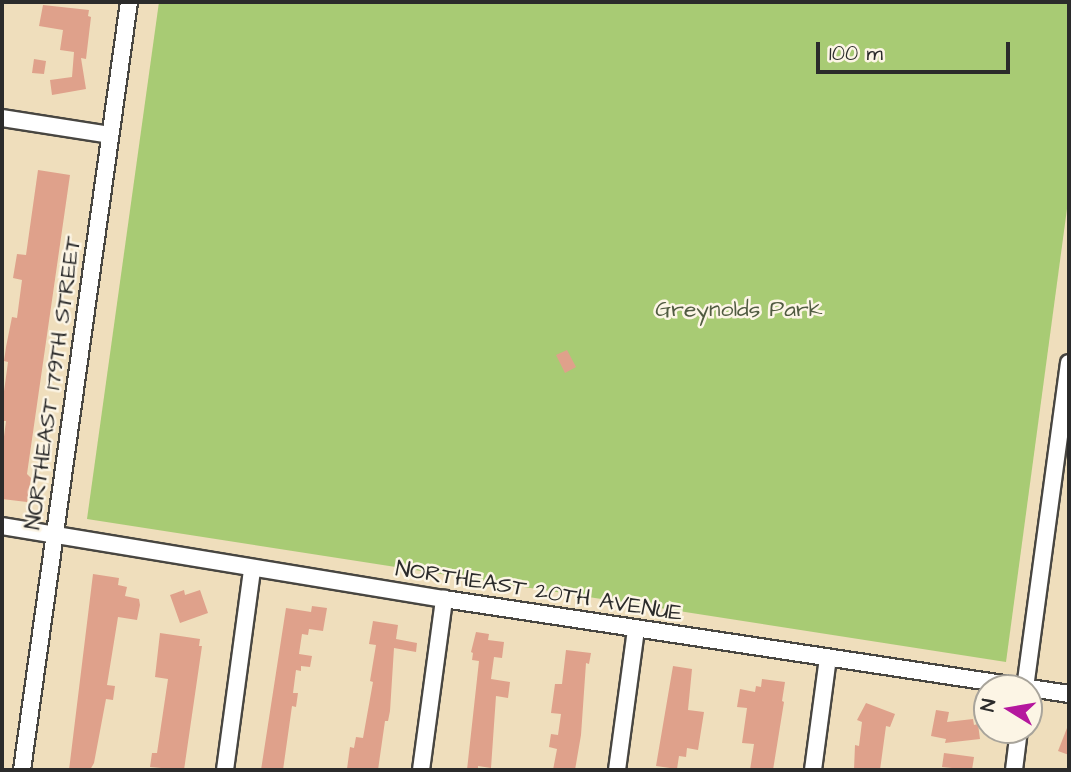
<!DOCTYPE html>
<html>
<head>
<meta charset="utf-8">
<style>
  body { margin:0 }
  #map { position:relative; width:1071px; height:772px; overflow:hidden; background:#efdebc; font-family:"Architects Daughter",sans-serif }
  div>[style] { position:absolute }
  .green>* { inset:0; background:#a8cb74 }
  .building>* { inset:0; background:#dfa18b }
  .roads { filter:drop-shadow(2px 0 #484641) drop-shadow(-2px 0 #484641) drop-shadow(0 2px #484641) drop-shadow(0 -2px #484641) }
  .minor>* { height:16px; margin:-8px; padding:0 8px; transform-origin:8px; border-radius:8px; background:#fff }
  span { translate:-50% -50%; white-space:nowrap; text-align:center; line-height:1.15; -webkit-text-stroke:5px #fcf5e5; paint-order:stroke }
  .park-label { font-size:23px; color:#505b41 }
  .street-label { font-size:23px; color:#2b2b2b }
  .frame { position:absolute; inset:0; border:4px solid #2b2b2b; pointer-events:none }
  .north { position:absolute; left:973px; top:674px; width:70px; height:70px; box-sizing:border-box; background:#fcf5e5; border:2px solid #a8a49b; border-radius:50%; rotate:281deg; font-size:19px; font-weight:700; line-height:28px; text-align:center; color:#2b2b2b }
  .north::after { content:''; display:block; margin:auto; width:24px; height:32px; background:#b5179e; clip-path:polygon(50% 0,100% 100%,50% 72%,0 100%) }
  .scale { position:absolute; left:816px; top:42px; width:194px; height:32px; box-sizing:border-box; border:4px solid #2b2b2b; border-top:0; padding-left:9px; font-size:21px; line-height:24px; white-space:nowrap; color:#2b2b2b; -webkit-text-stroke:5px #fcf5e5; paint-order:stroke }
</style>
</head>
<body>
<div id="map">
  <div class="green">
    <div style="clip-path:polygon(159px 2px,1069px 2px,1069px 194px,1006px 662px,87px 519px)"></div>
  </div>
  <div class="building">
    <div style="clip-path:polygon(43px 5px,89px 10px,88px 16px,91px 17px,86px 59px,81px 58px,86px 89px,52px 95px,50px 80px,72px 77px,74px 52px,60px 50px,63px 30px,39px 26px)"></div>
    <div style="clip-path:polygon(34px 59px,46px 61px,44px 74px,32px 73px)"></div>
    <div style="clip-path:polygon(38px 170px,70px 175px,27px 474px,31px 478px,27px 502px,2px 499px,2px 452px,6px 421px,2px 421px,2px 406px,8px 362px,4px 361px,6px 347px,12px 317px,17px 318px,22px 280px,13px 278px,17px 254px,26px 255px)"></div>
    <div style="clip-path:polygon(567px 350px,576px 367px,565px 373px,556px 355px)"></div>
    <div style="clip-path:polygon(93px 574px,119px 578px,118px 585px,127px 587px,125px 596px,139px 599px,140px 605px,137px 620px,118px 617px,107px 685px,115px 686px,113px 700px,106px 699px,94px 763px,90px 770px,69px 770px)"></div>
    <div style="clip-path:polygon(184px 590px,185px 595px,200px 590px,208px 613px,180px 623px,170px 595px)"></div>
    <div style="clip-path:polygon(312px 606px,327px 608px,323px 631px,309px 629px,308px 635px,302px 634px,299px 654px,312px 656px,310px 667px,301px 666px,301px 671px,296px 670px,293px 693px,298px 693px,296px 707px,292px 706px,283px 770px,261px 770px,286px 608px,311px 612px)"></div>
    <div style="clip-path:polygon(373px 621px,398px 625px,396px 639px,417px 643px,416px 652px,394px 648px,390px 711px,388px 721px,385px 721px,378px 770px,354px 770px,347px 769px,350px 747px,354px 748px,356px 737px,363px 738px,373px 682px,370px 681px,376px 645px,369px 644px)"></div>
    <div style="clip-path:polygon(476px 632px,489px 634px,488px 640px,504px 642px,502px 658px,494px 657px,491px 679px,510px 682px,508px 698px,496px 696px,491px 768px,478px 766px,478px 770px,467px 770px,479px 661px,472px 660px,473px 653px,471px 652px)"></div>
    <div style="clip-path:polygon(160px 633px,200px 639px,199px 646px,202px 646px,184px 770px,150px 767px,152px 753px,157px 753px,168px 679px,155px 677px)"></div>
    <div style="clip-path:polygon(566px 650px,591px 653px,589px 664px,586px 663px,581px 735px,575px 770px,553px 770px,557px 749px,549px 747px,551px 734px,558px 735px,561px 714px,551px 713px,555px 684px,562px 684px)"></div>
    <div style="clip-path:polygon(673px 666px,692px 669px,688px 710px,704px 712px,698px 750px,687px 748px,686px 757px,679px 756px,677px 769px,656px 766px)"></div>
    <div style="clip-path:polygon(762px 679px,785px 682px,782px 701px,784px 702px,773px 770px,750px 770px,754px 744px,742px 743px,747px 708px,737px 707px,740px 689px,755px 692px,756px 686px,761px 687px)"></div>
    <div style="clip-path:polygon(866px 703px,895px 714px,890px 727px,886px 726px,880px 770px,854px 770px,855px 745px,859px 746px,862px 722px,857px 720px)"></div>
    <div style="clip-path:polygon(936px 710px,949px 712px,947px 722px,973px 719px,974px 725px,978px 724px,980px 739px,945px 743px,946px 739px,931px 736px)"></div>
    <div style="clip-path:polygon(1069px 723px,1069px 755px,1058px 751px)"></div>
    <div style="clip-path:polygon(944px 753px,974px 757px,972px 770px,942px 767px)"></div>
  </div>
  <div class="roads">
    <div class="minor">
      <div style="left:2px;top:118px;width:109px;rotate:8.9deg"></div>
      <div style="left:2px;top:526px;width:448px;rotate:9.4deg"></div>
      <div style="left:444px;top:599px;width:632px;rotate:8.64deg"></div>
      <div style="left:1025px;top:688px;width:328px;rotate:-82.3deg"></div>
      <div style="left:22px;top:770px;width:775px;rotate:-82.07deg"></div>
      <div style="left:225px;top:770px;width:203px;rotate:-82.3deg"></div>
      <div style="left:421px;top:770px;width:173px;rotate:-82.3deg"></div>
      <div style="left:617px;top:770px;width:142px;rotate:-82.3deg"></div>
      <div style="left:813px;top:770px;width:113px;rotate:-82.4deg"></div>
      <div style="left:1014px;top:770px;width:40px;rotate:-82.9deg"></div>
    </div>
  </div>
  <div class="park-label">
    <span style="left:739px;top:309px">Greynolds Park</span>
  </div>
  <div class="street-label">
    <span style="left:53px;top:383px;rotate:-82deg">NORTHEAST 179TH STREET</span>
    <span style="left:539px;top:591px;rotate:9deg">NORTHEAST 20TH AVENUE</span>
  </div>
  <div class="frame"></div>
  <div class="north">N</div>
  <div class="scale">100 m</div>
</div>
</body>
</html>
